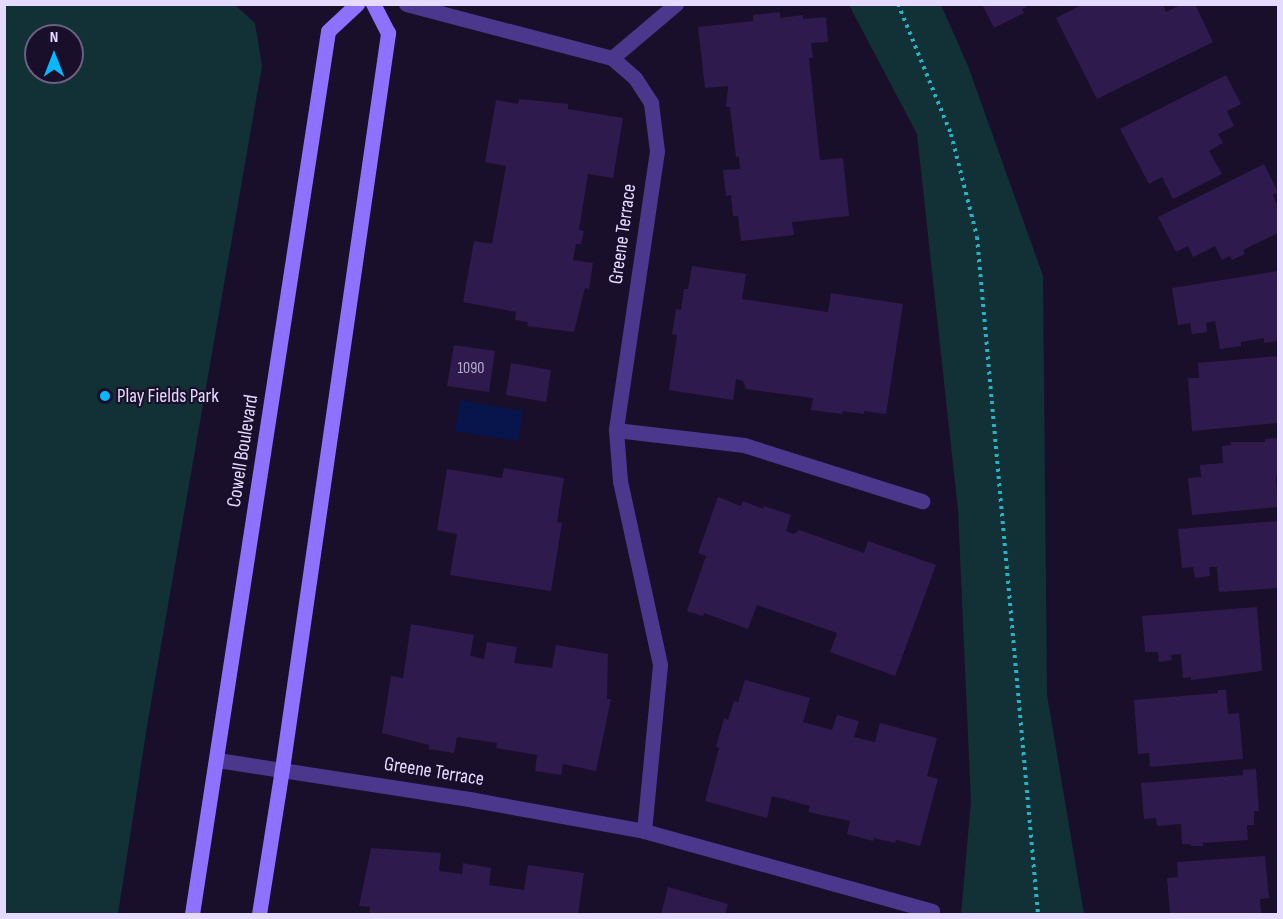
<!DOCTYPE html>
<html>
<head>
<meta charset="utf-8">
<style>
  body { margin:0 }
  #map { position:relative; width:1283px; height:919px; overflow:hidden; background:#190f2b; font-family:"Sofia Sans Condensed",sans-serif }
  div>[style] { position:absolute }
  .green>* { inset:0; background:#123136 }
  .water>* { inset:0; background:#08144c }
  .building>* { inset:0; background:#2e1a4d }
  .path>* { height:4px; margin-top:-2px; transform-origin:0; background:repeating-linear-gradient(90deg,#2ab1c3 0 3px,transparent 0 7.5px) }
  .minor>* { height:15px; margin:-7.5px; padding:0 7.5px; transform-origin:7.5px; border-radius:7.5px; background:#4b388d }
  .secondary>* { height:15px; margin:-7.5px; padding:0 7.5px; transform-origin:7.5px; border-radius:7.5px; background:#8e71ff }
  .dots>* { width:16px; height:16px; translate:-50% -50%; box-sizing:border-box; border:3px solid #190f2b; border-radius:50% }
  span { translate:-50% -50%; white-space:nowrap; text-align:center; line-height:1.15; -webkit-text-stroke:4.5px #190f2b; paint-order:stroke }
  .number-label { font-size:16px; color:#b7aad2 }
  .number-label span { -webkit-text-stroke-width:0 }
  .street-label { font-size:20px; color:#e5daff }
  .poi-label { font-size:20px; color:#e5daff }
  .left { translate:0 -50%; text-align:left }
  .frame { position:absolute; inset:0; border:6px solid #e5daff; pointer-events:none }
  .north { position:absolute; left:24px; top:24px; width:60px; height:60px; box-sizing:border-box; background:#190f2b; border:2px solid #6b6080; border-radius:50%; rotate:0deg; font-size:16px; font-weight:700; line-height:24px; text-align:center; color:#e5daff }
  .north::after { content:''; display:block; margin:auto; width:21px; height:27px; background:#06b9ff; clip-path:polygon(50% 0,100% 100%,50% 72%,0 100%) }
</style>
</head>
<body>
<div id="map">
  <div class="green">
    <div style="clip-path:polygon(evenodd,5px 4px,235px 5px,255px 23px,262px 66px,148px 720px,118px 914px,5px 914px,5px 4px,36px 36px,72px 36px,72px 72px,36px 72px,36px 36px)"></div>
    <div style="clip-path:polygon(849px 5px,941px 5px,968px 66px,1043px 276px,1047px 695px,1084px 914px,961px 914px,971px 802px,958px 510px,917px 134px)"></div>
  </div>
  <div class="water">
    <div style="clip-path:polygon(460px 400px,523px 411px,518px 441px,455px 431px)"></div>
  </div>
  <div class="building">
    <div style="clip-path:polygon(986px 4px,1025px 4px,1027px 7px,1022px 9px,1024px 13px,994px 28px,983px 6px)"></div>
    <div style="clip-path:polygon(1083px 4px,1163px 4px,1166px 12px,1182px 4px,1195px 4px,1213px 42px,1097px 99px,1056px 18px)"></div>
    <div style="clip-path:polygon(780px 12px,780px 18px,803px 15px,803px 19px,826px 17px,828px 42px,811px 43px,813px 58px,809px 58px,820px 160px,843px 158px,849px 216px,792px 222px,794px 235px,741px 241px,738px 216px,733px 216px,731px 195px,726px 196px,723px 170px,740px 169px,739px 156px,736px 157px,730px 107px,726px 107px,728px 86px,705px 88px,698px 27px,753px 21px,753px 15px)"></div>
    <div style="clip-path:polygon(1226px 75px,1241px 104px,1227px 111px,1234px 126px,1218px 134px,1223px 143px,1209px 151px,1222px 174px,1173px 199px,1162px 177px,1149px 184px,1120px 129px)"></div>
    <div style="clip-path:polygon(519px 99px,568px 104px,568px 109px,623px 118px,613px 178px,588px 174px,579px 230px,584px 231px,581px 244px,576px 244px,573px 260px,593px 263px,589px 289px,585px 288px,574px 332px,527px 326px,528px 322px,515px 320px,516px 312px,463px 302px,474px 241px,492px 244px,506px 166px,485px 162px,496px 100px,518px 104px)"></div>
    <div style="clip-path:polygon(1264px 164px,1278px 192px,1273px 195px,1278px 207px,1278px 233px,1243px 250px,1245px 254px,1232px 260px,1230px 256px,1222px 260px,1215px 246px,1193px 257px,1188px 246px,1176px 252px,1158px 217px)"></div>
    <div style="clip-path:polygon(692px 266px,746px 274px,742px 299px,828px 312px,831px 293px,903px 304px,886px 414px,864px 411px,864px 414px,843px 411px,842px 414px,811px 410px,813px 398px,746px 389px,743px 381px,736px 379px,733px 400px,669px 390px,677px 335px,672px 334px,676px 309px,681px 310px,684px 289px,688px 289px)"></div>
    <div style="clip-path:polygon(1278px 271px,1278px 341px,1264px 343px,1264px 338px,1241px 342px,1241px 346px,1220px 349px,1215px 321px,1206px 323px,1207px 332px,1192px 334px,1190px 323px,1178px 325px,1172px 288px)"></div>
    <div style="clip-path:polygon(454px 345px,495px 351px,489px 392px,447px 386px)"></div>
    <div style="clip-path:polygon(1278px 356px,1278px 423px,1192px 431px,1188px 378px,1199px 378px,1198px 363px)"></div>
    <div style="clip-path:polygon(511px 363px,551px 370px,546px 402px,506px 395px)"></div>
    <div style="clip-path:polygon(1278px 438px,1278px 477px,1276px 477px,1278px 507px,1192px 515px,1188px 478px,1201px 477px,1200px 465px,1223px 463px,1222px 446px,1231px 445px,1230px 442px,1265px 442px,1265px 439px)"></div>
    <div style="clip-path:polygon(504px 468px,564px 478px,557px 522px,562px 523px,551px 591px,450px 575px,457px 534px,437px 530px,447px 469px,502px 478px)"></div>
    <div style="clip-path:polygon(718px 497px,741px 506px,743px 501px,763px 509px,764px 506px,791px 515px,786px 531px,794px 534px,799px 530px,864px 553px,868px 541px,936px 565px,895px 676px,830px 652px,837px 633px,757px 605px,748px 629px,704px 613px,703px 616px,687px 611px,706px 556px,698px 553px)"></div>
    <div style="clip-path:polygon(1278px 521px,1278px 588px,1219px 592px,1217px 567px,1209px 567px,1210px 576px,1195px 578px,1193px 567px,1182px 568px,1178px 529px)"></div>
    <div style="clip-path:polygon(1257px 607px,1262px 671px,1191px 680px,1191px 677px,1183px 678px,1181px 654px,1171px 655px,1172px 660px,1159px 662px,1158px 652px,1145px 652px,1142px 616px)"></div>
    <div style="clip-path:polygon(411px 624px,474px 635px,470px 656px,484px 659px,487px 642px,517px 647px,514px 663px,552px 668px,556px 645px,608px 654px,607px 699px,611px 699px,596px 771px,563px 764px,561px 775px,535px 771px,537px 755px,496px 748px,497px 743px,457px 737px,454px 753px,429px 749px,429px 745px,382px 733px,391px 676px,403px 678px)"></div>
    <div style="clip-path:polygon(745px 680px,810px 698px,803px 722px,832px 730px,837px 715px,859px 721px,854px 737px,875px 742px,880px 723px,937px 738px,927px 776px,938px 779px,920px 846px,896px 840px,895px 843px,874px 838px,873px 841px,847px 834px,850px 821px,808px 812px,810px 806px,772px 796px,767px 818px,705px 801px,719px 748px,716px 747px,724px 718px,728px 720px,734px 701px,738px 702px)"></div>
    <div style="clip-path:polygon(1218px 690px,1226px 690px,1228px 714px,1239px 713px,1243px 759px,1150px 767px,1149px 753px,1138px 754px,1134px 700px,1218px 693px)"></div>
    <div style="clip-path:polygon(1256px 769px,1259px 811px,1254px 811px,1254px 825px,1247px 825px,1248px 840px,1203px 843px,1203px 846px,1191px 846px,1191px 844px,1182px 844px,1181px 824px,1157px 826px,1156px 818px,1144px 819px,1141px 783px,1243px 775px,1243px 770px)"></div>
    <div style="clip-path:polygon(371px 848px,441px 853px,439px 871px,462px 874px,463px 863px,491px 868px,489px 885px,524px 890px,528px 865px,584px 873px,578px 914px,369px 914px,370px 907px,359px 906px)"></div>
    <div style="clip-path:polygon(1265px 856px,1269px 898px,1260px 899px,1261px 914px,1170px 914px,1167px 878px,1178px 877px,1177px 862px)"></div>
    <div style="clip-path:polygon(668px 887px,728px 904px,725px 914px,661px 914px)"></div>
  </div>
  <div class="path">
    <div style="left:898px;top:4px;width:140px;rotate:67.8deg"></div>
    <div style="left:951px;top:134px;width:106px;rotate:75.8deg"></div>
    <div style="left:977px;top:237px;width:680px;rotate:84.85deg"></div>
  </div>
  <div class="minor">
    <div style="left:406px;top:4px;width:213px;rotate:14.7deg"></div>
    <div style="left:612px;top:58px;width:30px;rotate:41deg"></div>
    <div style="left:635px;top:78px;width:30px;rotate:57deg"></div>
    <div style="left:651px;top:103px;width:48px;rotate:82.9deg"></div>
    <div style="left:657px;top:151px;width:282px;rotate:98.4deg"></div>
    <div style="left:616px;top:430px;width:51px;rotate:85.5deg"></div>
    <div style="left:620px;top:481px;width:188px;rotate:77.7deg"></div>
    <div style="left:660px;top:665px;width:167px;rotate:95.5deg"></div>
    <div style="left:612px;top:58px;width:84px;rotate:-40.2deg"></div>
    <div style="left:616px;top:430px;width:129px;rotate:6.7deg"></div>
    <div style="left:744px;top:445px;width:187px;rotate:17.5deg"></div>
    <div style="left:217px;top:760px;width:260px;rotate:8.8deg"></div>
    <div style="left:474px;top:800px;width:173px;rotate:10.3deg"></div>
    <div style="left:644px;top:831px;width:299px;rotate:15.5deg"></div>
  </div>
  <div class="secondary">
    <div style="left:192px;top:914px;width:893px;rotate:-81.24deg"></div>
    <div style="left:328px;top:31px;width:40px;rotate:-43deg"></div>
    <div style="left:259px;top:914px;width:147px;rotate:-81deg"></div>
    <div style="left:282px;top:769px;width:744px;rotate:-81.8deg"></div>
    <div style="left:388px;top:33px;width:33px;rotate:-117deg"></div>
  </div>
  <div class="dots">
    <div style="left:105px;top:396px;background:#06b9ff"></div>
  </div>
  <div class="number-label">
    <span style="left:471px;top:369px">1090</span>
  </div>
  <div class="street-label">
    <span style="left:623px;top:234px;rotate:-82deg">Greene Terrace</span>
    <span style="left:243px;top:451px;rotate:-81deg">Cowell Boulevard</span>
    <span style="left:434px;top:772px;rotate:9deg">Greene Terrace</span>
  </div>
  <div class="poi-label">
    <span class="left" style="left:117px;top:396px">Play Fields Park</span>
  </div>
  <div class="frame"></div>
  <div class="north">N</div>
</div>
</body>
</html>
